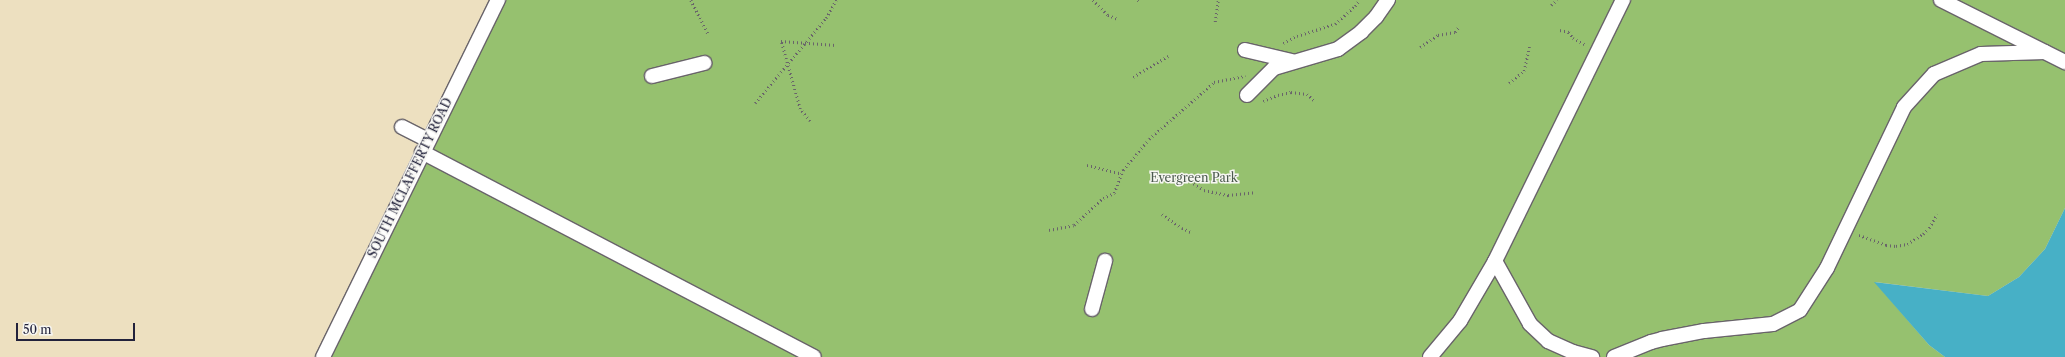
<!DOCTYPE html>
<html>
<head>
<meta charset="utf-8">
<style>
  body { margin:0 }
  #map { position:relative; width:2065px; height:357px; overflow:hidden; background:#ede0c0; font-family:"Libre Caslon Text",serif }
  div>[style] { position:absolute }
  .green>* { inset:0; background:#96c16f }
  .water>* { inset:0; background:#47b0c6 }
  .path>* { height:2.5px; margin-top:-1.25px; transform-origin:0; background:repeating-linear-gradient(90deg,#69646a 0 1px,transparent 0 4px) }
  .roads { filter:drop-shadow(1px 0 #69646a) drop-shadow(-1px 0 #69646a) drop-shadow(0 1px #69646a) drop-shadow(0 -1px #69646a) }
  .minor>* { height:14px; margin:-7px; padding:0 7px; transform-origin:7px; border-radius:7px; background:#fff }
  span { translate:-50% -50%; white-space:nowrap; text-align:center; line-height:1.15; -webkit-text-stroke:3px #f6f6f2; paint-order:stroke }
  .street-label { font-size:12px; color:#22223b }
  .park-label { font-size:12px; color:#4b5a4d }
  .scale { position:absolute; left:16px; top:323px; width:119px; height:18px; box-sizing:border-box; border:2px solid #22223b; border-top:0; padding-left:5px; font-size:12px; line-height:14px; white-space:nowrap; color:#22223b; -webkit-text-stroke:3px #f6f6f2; paint-order:stroke }
</style>
</head>
<body>
<div id="map">
  <div class="green">
    <div style="clip-path:polygon(498px 0,2065px 0,2065px 208px,2045px 249px,2019px 277px,1988px 296px,1875px 282px,1929px 345px,1945px 357px,323px 357px)"></div>
  </div>
  <div class="water">
    <div style="clip-path:polygon(2065px 208px,2065px 357px,1945px 357px,1929px 345px,1874px 282px,1988px 296px,2019px 277px,2045px 249px)"></div>
  </div>
  <div class="path">
    <div style="left:691px;top:0;width:38px;rotate:63deg"></div>
    <div style="left:1093px;top:0;width:21px;rotate:45deg"></div>
    <div style="left:1108px;top:15px;width:11px;rotate:22deg"></div>
    <div style="left:1138px;top:0;width:1px;rotate:45deg"></div>
    <div style="left:1551px;top:5px;width:8px;rotate:-40deg"></div>
    <div style="left:1215px;top:22px;width:22px;rotate:-82deg"></div>
    <div style="left:1560px;top:30px;width:9px;rotate:13deg"></div>
    <div style="left:1569px;top:32px;width:7px;rotate:56deg"></div>
    <div style="left:1573px;top:38px;width:15px;rotate:28deg"></div>
    <div style="left:1283px;top:43px;width:16px;rotate:-27deg"></div>
    <div style="left:1297px;top:36px;width:40px;rotate:-18deg"></div>
    <div style="left:1335px;top:24px;width:27px;rotate:-42deg"></div>
    <div style="left:1355px;top:6px;width:7px;rotate:-56deg"></div>
    <div style="left:1420px;top:47px;width:22px;rotate:-34deg"></div>
    <div style="left:1438px;top:35px;width:17px;rotate:-10deg"></div>
    <div style="left:1455px;top:32px;width:7px;rotate:-56deg"></div>
    <div style="left:1133px;top:77px;width:41px;rotate:-31deg"></div>
    <div style="left:1509px;top:83px;width:19px;rotate:-39deg"></div>
    <div style="left:1524px;top:71px;width:25px;rotate:-78deg"></div>
    <div style="left:1263px;top:101px;width:16px;rotate:-22deg"></div>
    <div style="left:1278px;top:95px;width:13px;rotate:-13deg"></div>
    <div style="left:1291px;top:92px;width:16px;rotate:7deg"></div>
    <div style="left:1307px;top:94px;width:11px;rotate:41deg"></div>
    <div style="left:755px;top:103px;width:111px;rotate:-50.1deg"></div>
    <div style="left:826px;top:18px;width:21px;rotate:-61deg"></div>
    <div style="left:810px;top:121px;width:16px;rotate:-130deg"></div>
    <div style="left:800px;top:109px;width:71px;rotate:-105.6deg"></div>
    <div style="left:781px;top:41px;width:55px;rotate:4.2deg"></div>
    <div style="left:1087px;top:165px;width:36px;rotate:14deg"></div>
    <div style="left:1187px;top:179px;width:20px;rotate:33deg"></div>
    <div style="left:1204px;top:190px;width:25px;rotate:12deg"></div>
    <div style="left:1228px;top:195px;width:27px;rotate:-6deg"></div>
    <div style="left:1162px;top:214px;width:24px;rotate:35deg"></div>
    <div style="left:1182px;top:228px;width:10px;rotate:24deg"></div>
    <div style="left:1049px;top:230px;width:25px;rotate:-11deg"></div>
    <div style="left:1074px;top:225px;width:40px;rotate:-43deg"></div>
    <div style="left:1103px;top:198px;width:12px;rotate:-24deg"></div>
    <div style="left:1114px;top:193px;width:25px;rotate:-69deg"></div>
    <div style="left:1123px;top:170px;width:40px;rotate:-50deg"></div>
    <div style="left:1149px;top:139px;width:86px;rotate:-41.2deg"></div>
    <div style="left:1214px;top:82px;width:32px;rotate:-11deg"></div>
    <div style="left:1859px;top:235px;width:29px;rotate:20deg"></div>
    <div style="left:1886px;top:245px;width:10px;rotate:6deg"></div>
    <div style="left:1896px;top:246px;width:11px;rotate:-10deg"></div>
    <div style="left:1907px;top:244px;width:19px;rotate:-32deg"></div>
    <div style="left:1923px;top:234px;width:8px;rotate:-45deg"></div>
    <div style="left:1929px;top:228px;width:16px;rotate:-60deg"></div>
  </div>
  <div class="roads">
    <div class="minor">
      <div style="left:1941px;top:0;width:139px;rotate:26.6deg"></div>
      <div style="left:1245px;top:50px;width:48px;rotate:13.2deg"></div>
      <div style="left:652px;top:76px;width:54px;rotate:-14deg"></div>
      <div style="left:1247px;top:95px;width:38px;rotate:-45deg"></div>
      <div style="left:1274px;top:68px;width:67px;rotate:-16.5deg"></div>
      <div style="left:1338px;top:49px;width:29px;rotate:-36deg"></div>
      <div style="left:1361px;top:32px;width:21px;rotate:-45deg"></div>
      <div style="left:1376px;top:17px;width:21px;rotate:-55deg"></div>
      <div style="left:402px;top:127px;width:29px;rotate:27deg"></div>
      <div style="left:422px;top:152px;width:442px;rotate:27.6deg"></div>
      <div style="left:1495px;top:261px;width:72px;rotate:60.9deg"></div>
      <div style="left:1530px;top:324px;width:25px;rotate:43deg"></div>
      <div style="left:1548px;top:341px;width:27px;rotate:24deg"></div>
      <div style="left:1573px;top:352px;width:20px;rotate:15deg"></div>
      <div style="left:1092px;top:309px;width:50px;rotate:-74.8deg"></div>
      <div style="left:323px;top:357px;width:398px;rotate:-63.9deg"></div>
      <div style="left:1430px;top:357px;width:47px;rotate:-50.2deg"></div>
      <div style="left:1460px;top:321px;width:69px;rotate:-59.7deg"></div>
      <div style="left:1495px;top:261px;width:291px;rotate:-63.9deg"></div>
      <div style="left:1614px;top:357px;width:40px;rotate:-22deg"></div>
      <div style="left:1651px;top:342px;width:11px;rotate:-15deg"></div>
      <div style="left:1662px;top:339px;width:43px;rotate:-10.8deg"></div>
      <div style="left:1704px;top:331px;width:69px;rotate:-5.8deg"></div>
      <div style="left:1773px;top:324px;width:30px;rotate:-27deg"></div>
      <div style="left:1800px;top:310px;width:50px;rotate:-57.3deg"></div>
      <div style="left:1827px;top:268px;width:178px;rotate:-64.4deg"></div>
      <div style="left:1904px;top:107px;width:45px;rotate:-47.7deg"></div>
      <div style="left:1934px;top:74px;width:51px;rotate:-23.1deg"></div>
      <div style="left:1981px;top:54px;width:64px;rotate:-1.8deg"></div>
    </div>
  </div>
  <div class="street-label">
    <span style="left:410px;top:178px;rotate:-64deg">SOUTH MCLAFFERTY ROAD</span>
  </div>
  <div class="park-label">
    <span style="left:1194px;top:178px">Evergreen Park</span>
  </div>
  <div class="scale">50 m</div>
</div>
</body>
</html>
